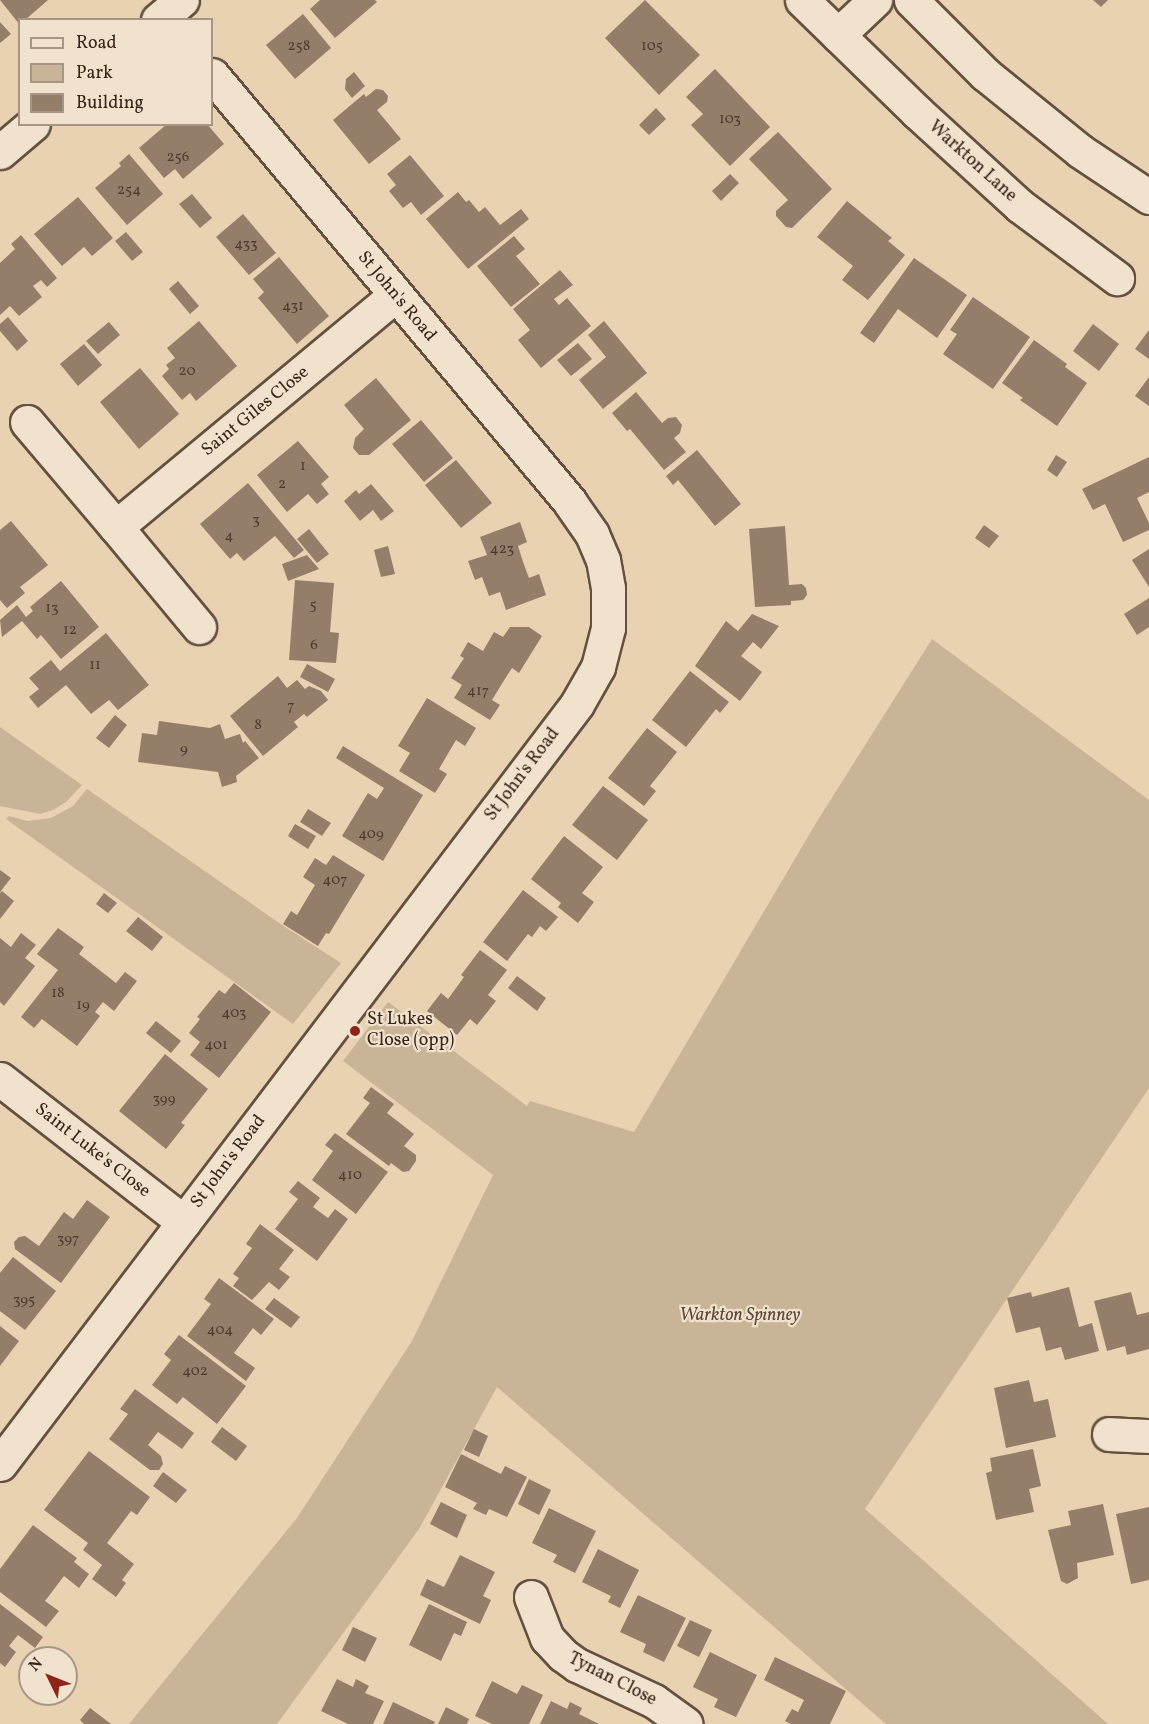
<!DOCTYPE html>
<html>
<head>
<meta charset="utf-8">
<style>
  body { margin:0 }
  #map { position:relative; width:1149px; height:1724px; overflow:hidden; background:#e8d2b1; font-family:Vollkorn,serif }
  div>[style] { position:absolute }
  .green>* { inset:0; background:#cab497 }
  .building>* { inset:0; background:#947e69 }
  .roads { filter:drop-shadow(2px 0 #655040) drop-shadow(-2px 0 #655040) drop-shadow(0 2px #655040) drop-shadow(0 -2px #655040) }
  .minor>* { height:33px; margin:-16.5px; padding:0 16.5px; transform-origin:16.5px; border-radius:16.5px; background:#f0e2cc }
  .dots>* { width:16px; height:16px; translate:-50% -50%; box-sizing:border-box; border:3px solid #f0e2cc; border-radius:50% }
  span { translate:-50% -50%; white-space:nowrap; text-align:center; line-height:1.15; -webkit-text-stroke:4.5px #f0e2cc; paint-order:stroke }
  .number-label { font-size:15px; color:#503a2e }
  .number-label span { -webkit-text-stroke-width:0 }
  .street-label { font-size:18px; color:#39241a }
  .poi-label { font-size:18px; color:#39241a }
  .left { translate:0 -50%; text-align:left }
  .park-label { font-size:18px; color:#5d4839; font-style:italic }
  .legend { position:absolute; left:18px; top:18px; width:195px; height:108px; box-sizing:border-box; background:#f0e2cc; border:2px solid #a79685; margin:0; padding:8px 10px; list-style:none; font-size:18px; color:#39241a }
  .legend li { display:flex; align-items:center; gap:12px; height:30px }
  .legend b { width:30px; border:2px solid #a79685 }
  .north { position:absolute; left:18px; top:1646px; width:60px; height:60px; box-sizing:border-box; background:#f0e2cc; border:2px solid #a79685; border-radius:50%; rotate:313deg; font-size:16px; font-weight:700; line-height:24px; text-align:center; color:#39241a }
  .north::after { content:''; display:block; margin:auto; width:21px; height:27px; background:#8f2418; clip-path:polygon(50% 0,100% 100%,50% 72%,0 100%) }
</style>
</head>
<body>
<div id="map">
  <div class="green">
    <div style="clip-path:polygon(932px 639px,1149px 800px,1149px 1088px,865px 1509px,1108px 1724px,886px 1724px,497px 1387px,419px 1529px,277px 1724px,129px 1724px,297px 1518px,412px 1341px,493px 1175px,343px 1061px,388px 1002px,527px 1106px,530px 1101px,634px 1132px,816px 823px)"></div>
    <div style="clip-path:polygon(0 728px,0 727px,82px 785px,66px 802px,53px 810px,40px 814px,0 806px)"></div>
    <div style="clip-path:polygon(87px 789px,282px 925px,341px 963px,293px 1024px,6px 819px,9px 816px,28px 821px,51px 818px,73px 806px)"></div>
  </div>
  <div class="building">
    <div style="clip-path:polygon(0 0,48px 0,25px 20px,20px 20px,20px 25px)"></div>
    <div style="clip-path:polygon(320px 0,375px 0,377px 2px,335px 38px,310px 9px)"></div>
    <div style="clip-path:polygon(645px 0,700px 55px,659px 95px,605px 38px)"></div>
    <div style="clip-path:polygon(1093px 0,1108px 0,1101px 7px)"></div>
    <div style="clip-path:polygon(303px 14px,331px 48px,295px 79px,266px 45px)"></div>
    <div style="clip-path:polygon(0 22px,11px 34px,0 43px)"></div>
    <div style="clip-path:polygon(715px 69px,770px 127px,730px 166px,691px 125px,703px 114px,686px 97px)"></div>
    <div style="clip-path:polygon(354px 72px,365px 86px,352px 98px,345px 89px,346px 79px)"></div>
    <div style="clip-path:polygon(376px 89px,383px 90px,388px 96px,387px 102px,377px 110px,401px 139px,369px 164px,333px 120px,364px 94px,366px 97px)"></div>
    <div style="clip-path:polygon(656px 108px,666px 119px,649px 135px,639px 125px)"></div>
    <div style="clip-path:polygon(167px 124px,207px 124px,224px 144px,183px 179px,175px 169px,164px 178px,139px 148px)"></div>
    <div style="clip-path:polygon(778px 132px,832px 189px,792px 228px,786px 227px,776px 216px,776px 211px,788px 200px,749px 159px)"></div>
    <div style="clip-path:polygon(129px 154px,163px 194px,127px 225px,95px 188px,121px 166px,119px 163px)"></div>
    <div style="clip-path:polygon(410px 155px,444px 196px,421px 215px,411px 202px,403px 208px,389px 191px,396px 185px,387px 174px)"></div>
    <div style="clip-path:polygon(730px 174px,739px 183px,721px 201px,712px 191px)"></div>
    <div style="clip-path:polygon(458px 192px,466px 202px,469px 200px,479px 212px,485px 207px,500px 225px,521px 209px,529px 219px,468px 269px,426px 219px)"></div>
    <div style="clip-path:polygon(192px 194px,212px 218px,200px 228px,179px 204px)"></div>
    <div style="clip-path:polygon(78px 197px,113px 238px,92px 256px,84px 247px,62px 266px,34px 234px)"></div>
    <div style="clip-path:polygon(847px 201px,892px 238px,888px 241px,905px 255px,868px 300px,842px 280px,853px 266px,817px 237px)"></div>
    <div style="clip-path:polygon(243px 214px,276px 253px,249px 275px,216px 237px)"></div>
    <div style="clip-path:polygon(126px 232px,143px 252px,132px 261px,115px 241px)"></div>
    <div style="clip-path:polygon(21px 235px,57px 278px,47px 287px,41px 280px,33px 286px,42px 297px,19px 316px,10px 306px,0 315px,0 263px,15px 249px,11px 244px)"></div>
    <div style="clip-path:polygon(514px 236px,525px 249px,516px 256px,540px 284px,511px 307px,477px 266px)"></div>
    <div style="clip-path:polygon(279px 257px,329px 316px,297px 344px,258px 298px,264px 292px,253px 279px)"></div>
    <div style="clip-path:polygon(914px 258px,967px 295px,937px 338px,898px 309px,874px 343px,860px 333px)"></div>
    <div style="clip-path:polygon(560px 270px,573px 285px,554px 299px,559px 305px,567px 298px,591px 326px,541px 368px,518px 340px,530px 330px,513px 309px)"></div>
    <div style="clip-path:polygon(178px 281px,199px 306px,190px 314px,169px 289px)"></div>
    <div style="clip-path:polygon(973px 297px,1030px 337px,993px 389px,943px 354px,957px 334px,950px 330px)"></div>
    <div style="clip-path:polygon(8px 317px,28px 341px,17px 351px,0 331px,0 324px)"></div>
    <div style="clip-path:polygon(199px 321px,237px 366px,196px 401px,190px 393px,182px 400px,162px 376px,169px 369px,166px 365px,175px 358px,167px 348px)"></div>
    <div style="clip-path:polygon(604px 321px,647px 373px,603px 409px,579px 380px,606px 357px,588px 335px)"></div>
    <div style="clip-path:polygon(109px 322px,120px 335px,98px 354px,86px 341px)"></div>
    <div style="clip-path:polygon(1093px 324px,1119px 344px,1099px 371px,1073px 351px)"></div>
    <div style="clip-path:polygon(1149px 330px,1149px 359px,1135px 349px)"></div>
    <div style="clip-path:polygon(1034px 340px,1067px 364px,1065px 367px,1087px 383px,1057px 426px,1020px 400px,1023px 398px,1002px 383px)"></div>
    <div style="clip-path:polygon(578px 343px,592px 359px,571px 376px,557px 360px)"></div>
    <div style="clip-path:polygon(84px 344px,102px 365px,78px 386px,60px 364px)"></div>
    <div style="clip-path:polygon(140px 368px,179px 414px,139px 449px,100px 402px)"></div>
    <div style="clip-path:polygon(1149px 377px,1149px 406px,1135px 396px)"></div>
    <div style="clip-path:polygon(376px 378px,411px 420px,369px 455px,359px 455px,353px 448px,355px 438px,364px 429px,344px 405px)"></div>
    <div style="clip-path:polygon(636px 392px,662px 423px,668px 418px,676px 417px,682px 425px,680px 433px,674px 438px,686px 452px,664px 470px,630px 429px,627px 431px,612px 413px)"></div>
    <div style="clip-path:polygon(421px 420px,453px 458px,424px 482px,392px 444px)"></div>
    <div style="clip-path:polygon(298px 441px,329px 477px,321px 484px,329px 494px,317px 504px,308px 494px,287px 512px,257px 475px)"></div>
    <div style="clip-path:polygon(697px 450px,741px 504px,715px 526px,678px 480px,673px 485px,666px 476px)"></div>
    <div style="clip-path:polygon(1056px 455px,1067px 462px,1057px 477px,1047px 470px)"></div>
    <div style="clip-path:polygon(1149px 457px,1149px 492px,1137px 498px,1149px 523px,1149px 530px,1123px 542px,1105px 504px,1093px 510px,1082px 489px)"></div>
    <div style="clip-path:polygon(456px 460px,492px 503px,461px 528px,425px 485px)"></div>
    <div style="clip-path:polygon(248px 483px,304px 550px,294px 558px,275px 536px,244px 561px,237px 553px,230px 559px,200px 524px)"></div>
    <div style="clip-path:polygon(371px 484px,394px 511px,381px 521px,373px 510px,360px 521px,344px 501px,356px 490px,359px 494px)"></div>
    <div style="clip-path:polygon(11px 521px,48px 565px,20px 587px,25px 593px,7px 608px,0 600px,0 530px)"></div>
    <div style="clip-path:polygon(520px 522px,527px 542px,518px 546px,523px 562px,529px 578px,539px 574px,546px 595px,506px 610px,500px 592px,489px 596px,482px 577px,475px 580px,468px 561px,487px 555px,480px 537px)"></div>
    <div style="clip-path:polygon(984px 525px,999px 536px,989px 548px,975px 538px)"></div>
    <div style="clip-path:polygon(785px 526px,789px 585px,802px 584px,806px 588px,807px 595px,803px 600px,791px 601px,791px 605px,755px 607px,749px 529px)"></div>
    <div style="clip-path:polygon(309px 529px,329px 554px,317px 563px,297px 539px)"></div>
    <div style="clip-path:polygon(388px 546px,395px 574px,381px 577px,374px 550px)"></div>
    <div style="clip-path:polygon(1149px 549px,1149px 587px,1132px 560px)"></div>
    <div style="clip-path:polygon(307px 555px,319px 569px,288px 581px,282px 564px)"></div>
    <div style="clip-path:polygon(295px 580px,334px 583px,330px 632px,339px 633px,336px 663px,289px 660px)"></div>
    <div style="clip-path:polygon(61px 581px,99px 627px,61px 659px,41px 635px,37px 639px,22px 621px,2px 637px,0 620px,17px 605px,26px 617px,33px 611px,30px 607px)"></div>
    <div style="clip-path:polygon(1149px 598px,1149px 627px,1137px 635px,1124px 614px)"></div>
    <div style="clip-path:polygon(752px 614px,779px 626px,761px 649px,753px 642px,741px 656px,762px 672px,740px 701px,695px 666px,726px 621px,738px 631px)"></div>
    <div style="clip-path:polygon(510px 627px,529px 627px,542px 636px,519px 673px,512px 668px,503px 682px,492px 700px,500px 705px,490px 720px,454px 698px,462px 685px,451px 678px,464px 658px,460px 656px,468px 642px,483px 651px,494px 632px,503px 637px)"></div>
    <div style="clip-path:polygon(106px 633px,149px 685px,118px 710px,109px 700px,91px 714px,66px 685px,38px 708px,29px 697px,39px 689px,29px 678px,51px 660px,60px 671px)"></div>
    <div style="clip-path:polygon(307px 664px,335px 679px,328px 692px,300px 677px)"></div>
    <div style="clip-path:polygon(690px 671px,729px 702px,720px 713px,716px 709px,686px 747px,652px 720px)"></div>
    <div style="clip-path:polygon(278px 676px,287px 688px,297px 680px,305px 689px,309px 686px,321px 691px,328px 700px,307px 717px,304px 714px,294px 722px,298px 727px,263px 756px,230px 716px)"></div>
    <div style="clip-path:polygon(427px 698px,476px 728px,465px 746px,456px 740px,439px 769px,447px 774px,435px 793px,399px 771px,410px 753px,398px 746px)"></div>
    <div style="clip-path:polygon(115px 715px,127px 725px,109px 748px,96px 738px)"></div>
    <div style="clip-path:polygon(159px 721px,210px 728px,220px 724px,225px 739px,240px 734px,243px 743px,245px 741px,259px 758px,236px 776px,237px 782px,222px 787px,218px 772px,138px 762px,142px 733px,157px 735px)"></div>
    <div style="clip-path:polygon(647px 728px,677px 752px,650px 786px,656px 791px,644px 806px,608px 778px)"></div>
    <div style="clip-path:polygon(343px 746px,423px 795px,383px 861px,342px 836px,368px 793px,377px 799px,384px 788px,336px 758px)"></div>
    <div style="clip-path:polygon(603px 786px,648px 820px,617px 860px,572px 825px)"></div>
    <div style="clip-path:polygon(308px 809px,331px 823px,322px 836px,300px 822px)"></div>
    <div style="clip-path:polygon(295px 824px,316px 836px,308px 849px,288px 836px)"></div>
    <div style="clip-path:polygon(564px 836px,603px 867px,582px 893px,594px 902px,578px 923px,558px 907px,561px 903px,531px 879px)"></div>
    <div style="clip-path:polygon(333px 855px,365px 875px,329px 934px,326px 933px,318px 946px,283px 924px,291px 911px,297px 915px,315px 885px,303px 877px,315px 858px,326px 865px)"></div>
    <div style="clip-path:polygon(0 870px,11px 878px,0 892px)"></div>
    <div style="clip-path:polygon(523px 890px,558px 917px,546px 931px,540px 926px,532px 937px,528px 934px,507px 961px,483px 942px)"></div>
    <div style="clip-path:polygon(2px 891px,14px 901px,0 919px,0 893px)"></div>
    <div style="clip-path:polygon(104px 893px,117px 903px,108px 913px,96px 904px)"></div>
    <div style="clip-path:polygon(138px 917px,163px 937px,152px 951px,126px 931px)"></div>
    <div style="clip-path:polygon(58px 928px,84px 947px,79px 954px,116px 983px,125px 972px,137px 981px,114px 1011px,103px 1002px,95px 1012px,100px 1016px,77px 1046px,42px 1019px,34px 1028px,21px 1017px,58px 970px,37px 954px)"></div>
    <div style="clip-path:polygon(21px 933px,36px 945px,25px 958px,35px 966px,4px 1006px,0 1002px,0 938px,11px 947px)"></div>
    <div style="clip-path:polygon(480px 950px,507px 970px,488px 995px,496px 1001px,477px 1025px,470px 1019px,457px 1035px,427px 1011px,441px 993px,448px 999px,464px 977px,461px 975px)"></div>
    <div style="clip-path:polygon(517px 976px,546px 998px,537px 1011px,508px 988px)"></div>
    <div style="clip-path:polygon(234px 983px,271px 1012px,219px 1078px,190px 1055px,200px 1042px,189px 1033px,200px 1019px,197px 1017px,219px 990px,225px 994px)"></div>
    <div style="clip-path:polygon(156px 1021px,181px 1041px,171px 1053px,146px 1033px)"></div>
    <div style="clip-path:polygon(165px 1054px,208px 1089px,181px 1123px,185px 1125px,166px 1149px,119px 1111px)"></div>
    <div style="clip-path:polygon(371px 1087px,394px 1104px,387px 1113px,414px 1134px,404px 1146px,416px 1155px,416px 1161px,409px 1171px,403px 1172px,391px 1163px,389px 1166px,346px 1134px,370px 1103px,363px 1098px)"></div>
    <div style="clip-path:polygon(335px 1133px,388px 1172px,356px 1214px,312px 1180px,333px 1151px,325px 1145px)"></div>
    <div style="clip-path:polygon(298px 1181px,320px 1198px,313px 1207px,328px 1218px,335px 1209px,348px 1219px,317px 1261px,275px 1229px,298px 1199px,289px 1192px)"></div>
    <div style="clip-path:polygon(87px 1200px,110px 1217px,61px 1283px,15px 1249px,14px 1242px,19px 1237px,25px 1236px,39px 1246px,64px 1212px,73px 1219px)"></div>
    <div style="clip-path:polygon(260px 1224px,294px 1250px,279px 1269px,290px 1277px,279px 1290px,269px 1282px,252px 1300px,233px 1286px,239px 1278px,233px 1274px,252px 1248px,246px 1244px)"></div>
    <div style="clip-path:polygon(13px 1257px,56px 1291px,25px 1330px,0 1311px,0 1273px)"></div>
    <div style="clip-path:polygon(219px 1278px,274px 1319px,261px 1335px,253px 1328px,234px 1353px,255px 1368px,246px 1381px,187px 1336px,211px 1304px,204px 1299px)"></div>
    <div style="clip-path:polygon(1069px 1287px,1079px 1327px,1092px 1323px,1099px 1351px,1065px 1360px,1061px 1347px,1046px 1351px,1040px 1327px,1016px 1333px,1007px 1298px,1031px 1292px,1032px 1297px)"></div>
    <div style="clip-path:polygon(1131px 1292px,1137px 1315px,1149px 1312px,1149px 1349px,1127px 1355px,1125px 1346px,1107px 1351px,1094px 1301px)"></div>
    <div style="clip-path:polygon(274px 1298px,300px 1317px,291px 1328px,265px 1309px)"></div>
    <div style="clip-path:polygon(0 1326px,19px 1341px,0 1366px)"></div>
    <div style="clip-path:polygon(179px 1335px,246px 1386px,217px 1424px,183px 1397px,177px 1404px,152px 1385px,171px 1360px,164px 1354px)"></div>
    <div style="clip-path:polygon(1029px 1380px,1034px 1402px,1048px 1399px,1056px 1437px,1006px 1448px,994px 1388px)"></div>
    <div style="clip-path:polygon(135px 1389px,194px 1433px,182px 1449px,158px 1432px,148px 1445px,161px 1456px,163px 1464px,159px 1470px,150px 1470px,109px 1439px,128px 1414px,120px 1409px)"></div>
    <div style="clip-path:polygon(222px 1427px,247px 1446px,236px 1461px,211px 1442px)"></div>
    <div style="clip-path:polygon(474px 1429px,488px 1436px,479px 1457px,464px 1450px)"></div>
    <div style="clip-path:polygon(1033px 1449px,1041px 1486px,1029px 1489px,1034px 1512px,996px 1520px,986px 1473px,992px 1471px,990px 1458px)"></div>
    <div style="clip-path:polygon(89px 1451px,150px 1497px,137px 1515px,131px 1511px,107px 1543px,134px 1564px,122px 1580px,126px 1583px,116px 1597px,92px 1579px,102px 1565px,83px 1550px,88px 1543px,44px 1510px)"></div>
    <div style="clip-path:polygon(461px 1454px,501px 1474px,505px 1466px,527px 1477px,507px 1517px,489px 1509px,486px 1515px,473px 1509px,477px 1503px,445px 1487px)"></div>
    <div style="clip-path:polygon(163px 1472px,187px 1490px,176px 1503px,153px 1486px)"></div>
    <div style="clip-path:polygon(529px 1479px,551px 1490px,539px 1515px,518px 1504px)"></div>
    <div style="clip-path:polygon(441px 1502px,467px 1515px,457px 1538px,430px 1524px)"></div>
    <div style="clip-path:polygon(1103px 1504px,1114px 1555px,1077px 1563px,1078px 1578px,1067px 1584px,1061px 1581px,1048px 1530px,1071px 1525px,1068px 1511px)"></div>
    <div style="clip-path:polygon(1149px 1507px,1149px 1580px,1131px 1584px,1116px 1514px)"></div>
    <div style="clip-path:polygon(549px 1508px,596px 1531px,575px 1573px,553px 1562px,557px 1555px,532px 1543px)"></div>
    <div style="clip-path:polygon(33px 1525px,77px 1558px,74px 1562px,89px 1574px,79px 1588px,64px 1576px,45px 1601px,59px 1611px,46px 1627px,0 1592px,0 1569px)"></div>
    <div style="clip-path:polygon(598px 1549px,639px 1570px,620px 1608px,608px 1602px,611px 1596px,582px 1582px)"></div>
    <div style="clip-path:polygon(460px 1555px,495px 1572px,483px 1596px,491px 1600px,480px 1624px,420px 1595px,427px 1579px,444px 1587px)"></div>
    <div style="clip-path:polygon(638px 1595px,686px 1618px,664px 1662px,643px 1652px,646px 1644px,620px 1632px)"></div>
    <div style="clip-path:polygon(0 1604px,43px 1637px,35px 1648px,18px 1635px,9px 1646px,16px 1652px,5px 1667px,0 1663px)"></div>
    <div style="clip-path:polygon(429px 1604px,467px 1622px,461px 1636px,454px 1633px,441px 1661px,409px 1645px)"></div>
    <div style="clip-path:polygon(690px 1620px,712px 1630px,699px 1657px,677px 1646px)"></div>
    <div style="clip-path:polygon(353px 1627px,377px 1638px,365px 1662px,342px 1650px)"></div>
    <div style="clip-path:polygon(710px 1652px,757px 1675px,736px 1717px,714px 1707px,718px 1699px,693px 1687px)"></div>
    <div style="clip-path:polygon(775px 1657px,846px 1691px,830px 1724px,791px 1724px,785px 1721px,792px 1709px,798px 1712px,804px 1700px,764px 1680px)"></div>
    <div style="clip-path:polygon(337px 1679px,353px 1687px,356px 1679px,369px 1686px,365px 1693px,384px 1701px,373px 1724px,348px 1724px,321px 1711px)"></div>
    <div style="clip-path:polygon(492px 1681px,517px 1694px,522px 1685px,543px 1695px,529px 1724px,492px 1724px,475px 1716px)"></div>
    <div style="clip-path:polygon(551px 1701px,567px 1709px,570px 1702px,582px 1708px,579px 1714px,599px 1724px,540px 1724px)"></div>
    <div style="clip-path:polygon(393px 1702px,435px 1722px,434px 1724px,383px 1724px)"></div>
    <div style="clip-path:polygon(446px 1707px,469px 1719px,467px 1724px,438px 1724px)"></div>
    <div style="clip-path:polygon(90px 1708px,111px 1724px,84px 1724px,80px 1720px)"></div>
  </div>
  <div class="roads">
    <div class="minor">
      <div style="left:802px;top:0;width:159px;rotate:44.2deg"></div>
      <div style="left:916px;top:111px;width:141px;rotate:42.4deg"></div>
      <div style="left:1020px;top:206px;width:121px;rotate:36.6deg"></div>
      <div style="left:911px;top:0;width:105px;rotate:45deg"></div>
      <div style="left:985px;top:74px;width:122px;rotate:39deg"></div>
      <div style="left:1080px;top:151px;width:83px;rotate:33.7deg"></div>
      <div style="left:158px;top:20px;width:31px;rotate:-40deg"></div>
      <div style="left:838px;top:35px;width:51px;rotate:-43.4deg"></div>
      <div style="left:0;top:152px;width:43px;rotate:-40.3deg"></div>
      <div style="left:27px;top:422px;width:138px;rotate:49.7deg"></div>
      <div style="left:116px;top:527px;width:361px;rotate:-39.7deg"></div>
      <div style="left:116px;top:527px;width:130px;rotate:50.3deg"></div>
      <div style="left:0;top:1079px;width:233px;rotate:37.9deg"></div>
      <div style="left:1109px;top:1434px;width:40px;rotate:2.9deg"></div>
      <div style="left:0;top:1464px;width:954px;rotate:-52.79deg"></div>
      <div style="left:577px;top:704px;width:43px;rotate:-60.4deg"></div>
      <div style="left:598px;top:667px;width:40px;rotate:-75.6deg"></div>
      <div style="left:608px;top:628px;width:40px;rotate:-90deg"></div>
      <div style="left:608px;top:588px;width:28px;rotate:-100deg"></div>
      <div style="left:603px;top:560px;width:28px;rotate:-113deg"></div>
      <div style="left:592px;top:534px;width:39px;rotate:-125deg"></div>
      <div style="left:570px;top:502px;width:557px;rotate:-129.98deg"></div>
      <div style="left:531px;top:1597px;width:44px;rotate:68.7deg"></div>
      <div style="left:547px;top:1638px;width:23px;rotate:47deg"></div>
      <div style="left:563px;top:1655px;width:17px;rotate:36deg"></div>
      <div style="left:577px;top:1665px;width:85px;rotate:25.1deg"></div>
      <div style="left:654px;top:1701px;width:39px;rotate:36deg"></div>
    </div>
  </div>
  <div class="dots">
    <div style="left:355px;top:1031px;background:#8f2418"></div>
  </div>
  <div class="number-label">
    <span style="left:299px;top:47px">258</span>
    <span style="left:652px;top:47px">105</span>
    <span style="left:730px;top:120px">103</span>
    <span style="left:178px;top:158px">256</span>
    <span style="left:129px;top:191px">254</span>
    <span style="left:246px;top:245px">433</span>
    <span style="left:293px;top:307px">431</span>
    <span style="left:187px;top:372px">20</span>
    <span style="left:303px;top:467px">1</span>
    <span style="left:282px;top:485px">2</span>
    <span style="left:256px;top:521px">3</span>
    <span style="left:229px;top:537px">4</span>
    <span style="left:502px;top:550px">423</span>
    <span style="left:313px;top:606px">5</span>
    <span style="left:52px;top:609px">13</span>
    <span style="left:70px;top:631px">12</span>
    <span style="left:314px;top:646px">6</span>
    <span style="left:95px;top:666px">11</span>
    <span style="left:478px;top:692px">417</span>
    <span style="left:291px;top:707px">7</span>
    <span style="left:258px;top:726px">8</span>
    <span style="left:184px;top:750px">9</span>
    <span style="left:371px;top:835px">409</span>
    <span style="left:335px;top:881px">407</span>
    <span style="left:58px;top:994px">18</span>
    <span style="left:83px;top:1006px">19</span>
    <span style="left:234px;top:1014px">403</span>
    <span style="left:216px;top:1046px">401</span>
    <span style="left:164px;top:1100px">399</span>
    <span style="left:350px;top:1176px">410</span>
    <span style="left:68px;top:1240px">397</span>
    <span style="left:24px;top:1301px">395</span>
    <span style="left:220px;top:1331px">404</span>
    <span style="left:195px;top:1372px">402</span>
  </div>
  <div class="street-label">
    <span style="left:972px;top:162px;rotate:42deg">Warkton Lane</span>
    <span style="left:396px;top:297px;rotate:50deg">St John's Road</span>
    <span style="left:256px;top:412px;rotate:-39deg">Saint Giles Close</span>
    <span style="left:523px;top:775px;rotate:-53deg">St John's Road</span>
    <span style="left:92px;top:1151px;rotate:38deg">Saint Luke's Close</span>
    <span style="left:229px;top:1162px;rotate:-53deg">St John's Road</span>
    <span style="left:612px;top:1680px;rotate:27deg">Tynan Close</span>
  </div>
  <div class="poi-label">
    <span class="left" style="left:367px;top:1031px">St Lukes<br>Close (opp)</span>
  </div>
  <div class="park-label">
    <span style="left:740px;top:1316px">Warkton Spinney</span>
  </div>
  <ul class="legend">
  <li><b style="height:8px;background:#f0e2cc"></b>Road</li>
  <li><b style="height:16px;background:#cab497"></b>Park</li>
  <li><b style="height:16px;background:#947e69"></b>Building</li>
  </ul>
  <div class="north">N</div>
</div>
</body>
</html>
